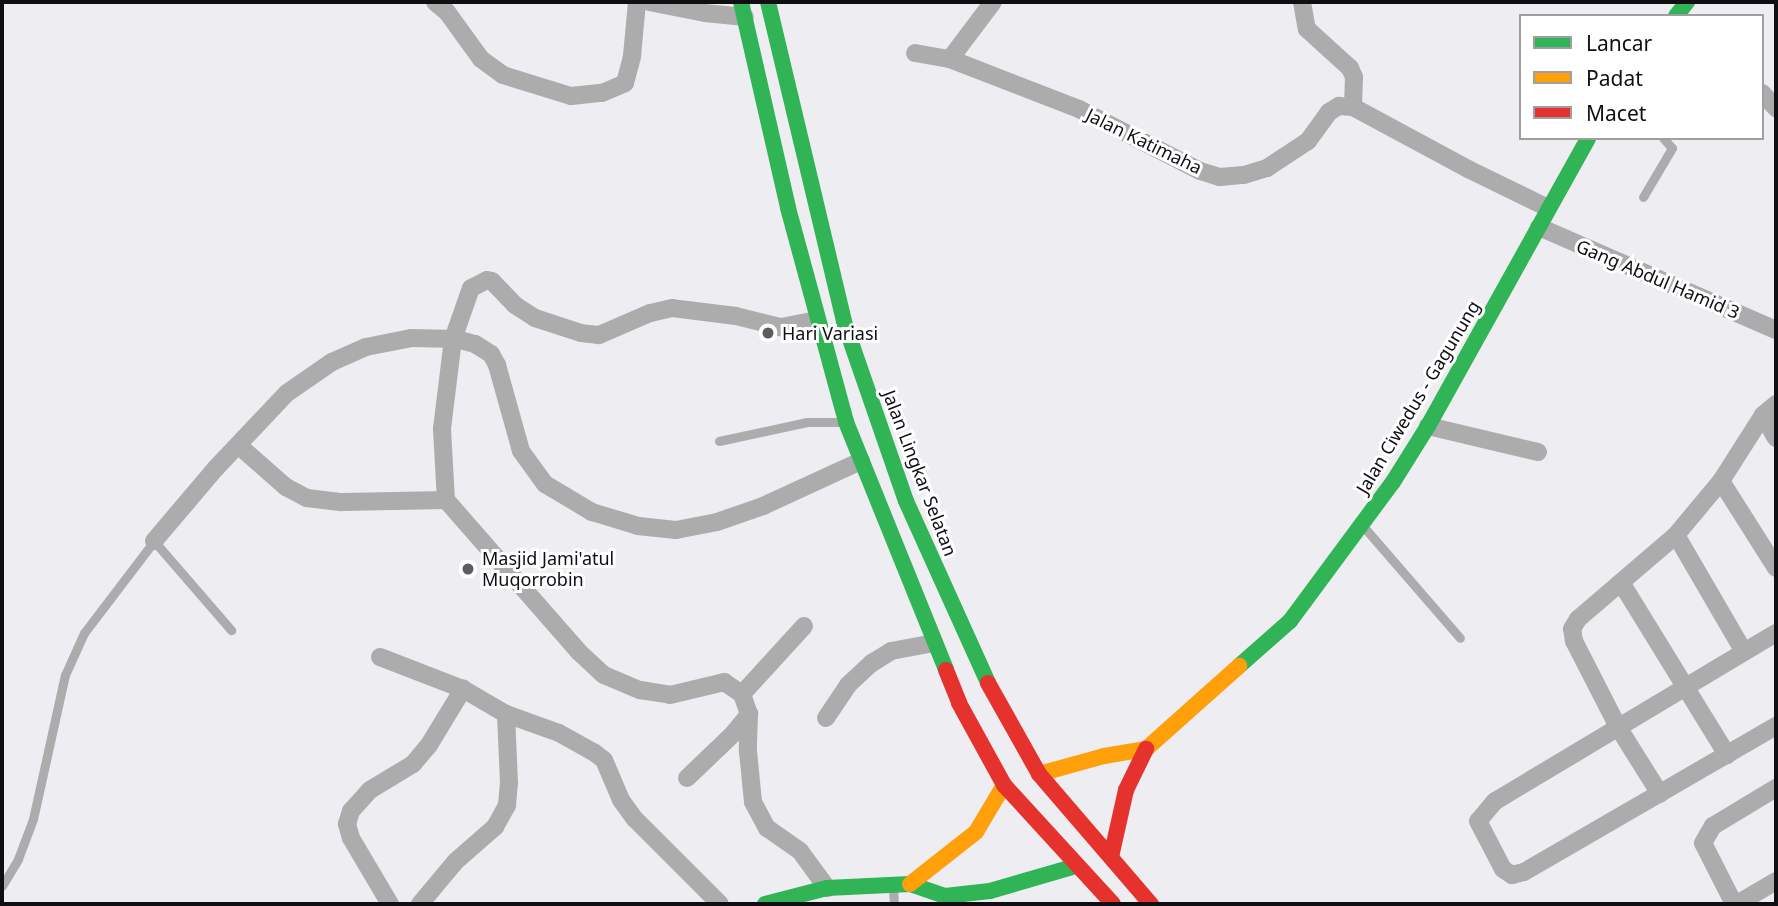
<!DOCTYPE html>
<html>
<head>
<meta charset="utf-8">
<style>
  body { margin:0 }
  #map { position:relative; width:1778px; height:906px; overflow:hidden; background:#ededf2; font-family:"Noto Sans",sans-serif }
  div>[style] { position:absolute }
  .lane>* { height:9px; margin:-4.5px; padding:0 4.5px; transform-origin:4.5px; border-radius:4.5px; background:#acacad }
  .street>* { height:18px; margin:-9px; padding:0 9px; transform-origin:9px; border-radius:9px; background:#acacad }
  .fast>* { height:16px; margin:-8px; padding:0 8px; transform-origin:8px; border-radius:8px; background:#30b455 }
  .slow>* { height:16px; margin:-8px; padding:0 8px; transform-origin:8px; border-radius:8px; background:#ff9f0a }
  .jam>* { height:16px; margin:-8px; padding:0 8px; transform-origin:8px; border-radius:8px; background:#e5322d }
  .dots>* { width:19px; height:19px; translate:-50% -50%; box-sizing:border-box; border:4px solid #fff; border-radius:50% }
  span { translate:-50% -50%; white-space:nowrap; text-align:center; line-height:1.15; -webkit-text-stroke:6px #fff; paint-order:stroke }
  .street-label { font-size:18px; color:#0f0f13 }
  .poi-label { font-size:18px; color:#0f0f13 }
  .left { translate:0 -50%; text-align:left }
  .frame { position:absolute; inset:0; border:4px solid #0f0f13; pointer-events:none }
  .legend { position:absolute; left:1519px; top:14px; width:245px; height:126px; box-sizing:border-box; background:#fff; border:2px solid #9f9fa1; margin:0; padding:9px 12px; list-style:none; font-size:21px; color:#0f0f13 }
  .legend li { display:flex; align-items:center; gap:14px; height:35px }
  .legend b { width:35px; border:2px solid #9f9fa1 }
</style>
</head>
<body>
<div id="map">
  <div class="lane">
    <div style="left:1643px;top:197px;width:57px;rotate:-59.4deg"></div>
    <div style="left:1672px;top:148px;width:13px;rotate:-132deg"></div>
    <div style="left:719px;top:441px;width:90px;rotate:-12.2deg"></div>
    <div style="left:807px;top:422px;width:31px"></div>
    <div style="left:1363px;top:526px;width:148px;rotate:49.1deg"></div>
    <div style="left:2px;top:886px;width:31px;rotate:-59deg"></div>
    <div style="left:18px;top:859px;width:43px;rotate:-69.4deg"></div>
    <div style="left:33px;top:819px;width:148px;rotate:-77.5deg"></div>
    <div style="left:65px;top:675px;width:46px;rotate:-65.7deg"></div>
    <div style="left:84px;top:633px;width:116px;rotate:-52.7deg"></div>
    <div style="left:154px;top:541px;width:118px;rotate:49.1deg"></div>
    <div style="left:893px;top:887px;width:17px;rotate:87deg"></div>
  </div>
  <div class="street">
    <div style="left:435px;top:2px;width:16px;rotate:40deg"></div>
    <div style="left:447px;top:12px;width:58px;rotate:54.1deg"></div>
    <div style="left:481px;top:59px;width:27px;rotate:36deg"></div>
    <div style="left:503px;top:75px;width:71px;rotate:17.2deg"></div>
    <div style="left:571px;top:96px;width:31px;rotate:-6deg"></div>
    <div style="left:602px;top:93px;width:25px;rotate:-23deg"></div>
    <div style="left:625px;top:83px;width:28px;rotate:-75deg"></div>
    <div style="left:632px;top:56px;width:54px;rotate:-84.7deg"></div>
    <div style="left:649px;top:2px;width:57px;rotate:11.1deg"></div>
    <div style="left:705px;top:13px;width:40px;rotate:5.7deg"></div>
    <div style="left:1302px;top:2px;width:27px;rotate:80deg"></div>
    <div style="left:1307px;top:29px;width:58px;rotate:42.2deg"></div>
    <div style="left:1350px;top:68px;width:10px;rotate:66deg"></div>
    <div style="left:1354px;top:77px;width:30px;rotate:92deg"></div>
    <div style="left:915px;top:53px;width:36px;rotate:10deg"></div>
    <div style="left:950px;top:59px;width:138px;rotate:21.2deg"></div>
    <div style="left:1079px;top:109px;width:136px;rotate:27.1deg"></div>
    <div style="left:1200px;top:171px;width:21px;rotate:17deg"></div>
    <div style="left:1220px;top:177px;width:24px;rotate:-5deg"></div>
    <div style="left:1244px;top:175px;width:24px;rotate:-17deg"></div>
    <div style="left:1267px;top:168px;width:49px;rotate:-33.4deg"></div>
    <div style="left:1308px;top:141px;width:36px;rotate:-54deg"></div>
    <div style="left:1329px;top:112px;width:12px;rotate:-31deg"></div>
    <div style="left:1339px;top:106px;width:14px;rotate:4deg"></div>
    <div style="left:1353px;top:107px;width:131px;rotate:28.3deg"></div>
    <div style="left:1468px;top:169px;width:89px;rotate:26deg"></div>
    <div style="left:950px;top:59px;width:71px;rotate:-53deg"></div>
    <div style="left:1762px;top:93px;width:21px;rotate:47deg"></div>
    <div style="left:1539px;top:227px;width:258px;rotate:23.5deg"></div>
    <div style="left:817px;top:320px;width:38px;rotate:169deg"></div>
    <div style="left:780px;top:327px;width:45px;rotate:-166deg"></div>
    <div style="left:736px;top:316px;width:64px;rotate:-172.9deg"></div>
    <div style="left:672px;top:308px;width:23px;rotate:167deg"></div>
    <div style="left:650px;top:313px;width:56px;rotate:156.7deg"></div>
    <div style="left:599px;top:335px;width:18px;rotate:-174deg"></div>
    <div style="left:581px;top:333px;width:48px;rotate:-161.9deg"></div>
    <div style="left:535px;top:318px;width:24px;rotate:-147deg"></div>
    <div style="left:515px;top:305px;width:33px;rotate:-134deg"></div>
    <div style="left:492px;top:281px;width:5px;rotate:-169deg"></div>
    <div style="left:487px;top:280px;width:18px;rotate:153deg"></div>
    <div style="left:471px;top:288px;width:54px;rotate:109.4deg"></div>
    <div style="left:453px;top:339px;width:91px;rotate:97deg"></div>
    <div style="left:442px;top:429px;width:71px;rotate:86.8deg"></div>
    <div style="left:446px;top:500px;width:202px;rotate:48.8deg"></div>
    <div style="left:579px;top:652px;width:34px;rotate:43deg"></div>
    <div style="left:604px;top:675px;width:39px;rotate:23deg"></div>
    <div style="left:640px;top:690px;width:30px;rotate:9deg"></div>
    <div style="left:670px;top:695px;width:56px;rotate:-13.5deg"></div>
    <div style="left:724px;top:682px;width:22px;rotate:34deg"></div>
    <div style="left:742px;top:694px;width:21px;rotate:71deg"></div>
    <div style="left:749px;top:714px;width:37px;rotate:92deg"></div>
    <div style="left:748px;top:751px;width:51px;rotate:84.4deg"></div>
    <div style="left:753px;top:802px;width:30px;rotate:62deg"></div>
    <div style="left:767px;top:828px;width:40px;rotate:34.9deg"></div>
    <div style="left:800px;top:851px;width:46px;rotate:53.9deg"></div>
    <div style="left:1763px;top:415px;width:26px;rotate:61deg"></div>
    <div style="left:1428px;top:426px;width:113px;rotate:13.3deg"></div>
    <div style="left:238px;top:445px;width:64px;rotate:41.2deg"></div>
    <div style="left:286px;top:487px;width:24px;rotate:28deg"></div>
    <div style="left:307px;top:498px;width:35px;rotate:7deg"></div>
    <div style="left:342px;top:502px;width:104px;rotate:-1.1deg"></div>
    <div style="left:1721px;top:481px;width:103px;rotate:57.7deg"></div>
    <div style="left:1676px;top:535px;width:135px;rotate:59.8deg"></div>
    <div style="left:154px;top:541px;width:96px;rotate:-49.7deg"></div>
    <div style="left:216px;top:468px;width:103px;rotate:-46.6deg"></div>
    <div style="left:287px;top:393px;width:55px;rotate:-34.6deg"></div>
    <div style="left:332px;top:362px;width:37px;rotate:-24deg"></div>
    <div style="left:366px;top:347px;width:47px;rotate:-11.1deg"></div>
    <div style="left:412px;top:338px;width:44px;rotate:1.3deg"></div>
    <div style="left:456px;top:339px;width:20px;rotate:15deg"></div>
    <div style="left:475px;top:344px;width:19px;rotate:32deg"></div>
    <div style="left:491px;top:354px;width:13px;rotate:61deg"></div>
    <div style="left:497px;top:365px;width:89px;rotate:74.4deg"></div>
    <div style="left:521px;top:451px;width:41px;rotate:54deg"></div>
    <div style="left:545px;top:484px;width:55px;rotate:30.8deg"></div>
    <div style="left:592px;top:512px;width:48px;rotate:16.9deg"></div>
    <div style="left:638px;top:526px;width:38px;rotate:6deg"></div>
    <div style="left:676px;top:530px;width:42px;rotate:-11deg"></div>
    <div style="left:717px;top:522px;width:49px;rotate:-19.2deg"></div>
    <div style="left:763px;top:506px;width:108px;rotate:-24.7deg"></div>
    <div style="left:1622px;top:584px;width:201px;rotate:58.4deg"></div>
    <div style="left:1776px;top:633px;width:327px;rotate:149.1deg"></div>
    <div style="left:1495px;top:801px;width:26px;rotate:130deg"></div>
    <div style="left:1478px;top:821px;width:54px;rotate:62.5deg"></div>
    <div style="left:1503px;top:869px;width:11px;rotate:34deg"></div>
    <div style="left:1512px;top:875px;width:12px;rotate:-14deg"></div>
    <div style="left:1524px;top:872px;width:291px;rotate:-30.1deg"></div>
    <div style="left:380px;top:657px;width:89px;rotate:21.1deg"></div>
    <div style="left:463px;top:689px;width:50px;rotate:30.2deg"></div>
    <div style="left:506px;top:714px;width:56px;rotate:19.7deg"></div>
    <div style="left:559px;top:733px;width:41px;rotate:29.1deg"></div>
    <div style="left:595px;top:753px;width:11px;rotate:38deg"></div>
    <div style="left:604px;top:760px;width:43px;rotate:67deg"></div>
    <div style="left:621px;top:800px;width:24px;rotate:54deg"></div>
    <div style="left:635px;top:819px;width:120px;rotate:45deg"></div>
    <div style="left:742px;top:694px;width:92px;rotate:-47.6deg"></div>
    <div style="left:826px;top:718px;width:40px;rotate:-56deg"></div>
    <div style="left:848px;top:685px;width:33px;rotate:-43deg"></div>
    <div style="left:872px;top:663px;width:22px;rotate:-32deg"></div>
    <div style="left:891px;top:651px;width:44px;rotate:-10.5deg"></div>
    <div style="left:687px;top:778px;width:64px;rotate:-43.7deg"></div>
    <div style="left:733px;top:734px;width:26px;rotate:-51deg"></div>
    <div style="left:1660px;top:794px;width:79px;rotate:-122.1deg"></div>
    <div style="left:1618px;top:727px;width:97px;rotate:-117.1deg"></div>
    <div style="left:1574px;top:641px;width:12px;rotate:-99deg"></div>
    <div style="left:1572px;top:629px;width:12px;rotate:-59deg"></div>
    <div style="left:1578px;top:619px;width:129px;rotate:-40.6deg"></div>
    <div style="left:1676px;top:535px;width:70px;rotate:-50.2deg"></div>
    <div style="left:1721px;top:481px;width:78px;rotate:-57.5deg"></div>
    <div style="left:1763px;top:415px;width:17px;rotate:-40deg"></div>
    <div style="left:390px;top:904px;width:77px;rotate:-120.6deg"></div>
    <div style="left:351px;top:838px;width:15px;rotate:-106deg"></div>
    <div style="left:347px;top:824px;width:14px;rotate:-73deg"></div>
    <div style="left:351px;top:811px;width:28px;rotate:-48deg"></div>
    <div style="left:370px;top:790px;width:50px;rotate:-31.2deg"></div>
    <div style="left:413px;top:764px;width:25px;rotate:-50deg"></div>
    <div style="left:429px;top:745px;width:66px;rotate:-58.7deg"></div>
    <div style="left:420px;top:904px;width:56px;rotate:-50.1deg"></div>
    <div style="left:456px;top:861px;width:52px;rotate:-41.1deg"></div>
    <div style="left:495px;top:827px;width:25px;rotate:-61deg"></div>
    <div style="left:507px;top:805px;width:22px;rotate:-85deg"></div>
    <div style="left:509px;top:783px;width:69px;rotate:-92.5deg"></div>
    <div style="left:1734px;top:904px;width:68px;rotate:-116.9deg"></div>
    <div style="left:1703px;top:843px;width:20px;rotate:-60deg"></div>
    <div style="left:1713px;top:826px;width:74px;rotate:-31.1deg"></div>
    <div style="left:1737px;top:904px;width:45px;rotate:-30.5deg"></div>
  </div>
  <div class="fast">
    <div style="left:741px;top:2px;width:211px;rotate:77.1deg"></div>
    <div style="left:788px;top:208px;width:222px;rotate:74.8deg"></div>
    <div style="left:846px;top:422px;width:267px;rotate:68deg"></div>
    <div style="left:768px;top:2px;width:329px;rotate:76.6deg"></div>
    <div style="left:844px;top:322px;width:189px;rotate:70.9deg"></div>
    <div style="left:906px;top:501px;width:200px;rotate:65.7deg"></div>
    <div style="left:1676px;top:16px;width:18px;rotate:-52deg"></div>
    <div style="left:1239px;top:666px;width:68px;rotate:-41.4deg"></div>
    <div style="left:1290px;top:621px;width:173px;rotate:-53.5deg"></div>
    <div style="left:1393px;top:482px;width:66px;rotate:-58deg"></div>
    <div style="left:1428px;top:426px;width:329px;rotate:-60.9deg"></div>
    <div style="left:765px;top:904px;width:64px;rotate:-14.5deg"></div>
    <div style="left:827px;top:888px;width:83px;rotate:-2.8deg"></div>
    <div style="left:910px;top:884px;width:37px;rotate:19deg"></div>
    <div style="left:945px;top:896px;width:45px;rotate:-6.3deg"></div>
    <div style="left:990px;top:891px;width:90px;rotate:-16.2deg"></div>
  </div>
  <div class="slow">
    <div style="left:1039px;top:774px;width:67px;rotate:-15.5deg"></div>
    <div style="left:1104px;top:756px;width:43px;rotate:-9.5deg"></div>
    <div style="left:1146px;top:749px;width:125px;rotate:-41.7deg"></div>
    <div style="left:910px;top:884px;width:84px;rotate:-38.2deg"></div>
    <div style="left:976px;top:832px;width:55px;rotate:-59.2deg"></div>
  </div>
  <div class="jam">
    <div style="left:946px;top:670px;width:35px;rotate:68deg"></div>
    <div style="left:959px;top:703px;width:94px;rotate:61.2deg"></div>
    <div style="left:1004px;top:785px;width:161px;rotate:47.5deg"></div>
    <div style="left:988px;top:683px;width:104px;rotate:60.7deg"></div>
    <div style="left:1039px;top:774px;width:172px;rotate:49.3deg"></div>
    <div style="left:1111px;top:857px;width:69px;rotate:-77.4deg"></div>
    <div style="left:1126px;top:790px;width:46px;rotate:-64deg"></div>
  </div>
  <div class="dots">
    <div style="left:768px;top:333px;background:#5d5d61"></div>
    <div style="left:468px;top:569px;background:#5d5d61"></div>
  </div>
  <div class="street-label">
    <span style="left:1144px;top:141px;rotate:26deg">Jalan Katimaha</span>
    <span style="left:1658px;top:279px;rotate:23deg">Gang Abdul Hamid 3</span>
    <span style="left:1418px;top:397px;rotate:-59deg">Jalan Ciwedus - Gagunung</span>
    <span style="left:920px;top:473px;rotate:69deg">Jalan Lingkar Selatan</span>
  </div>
  <div class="poi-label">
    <span class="left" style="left:782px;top:333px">Hari Variasi</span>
    <span class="left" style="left:482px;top:569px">Masjid Jami'atul<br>Muqorrobin</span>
  </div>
  <div class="frame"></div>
  <ul class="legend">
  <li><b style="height:9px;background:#30b455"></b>Lancar</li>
  <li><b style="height:9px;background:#ff9f0a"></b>Padat</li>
  <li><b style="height:9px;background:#e5322d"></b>Macet</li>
  </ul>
</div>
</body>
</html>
